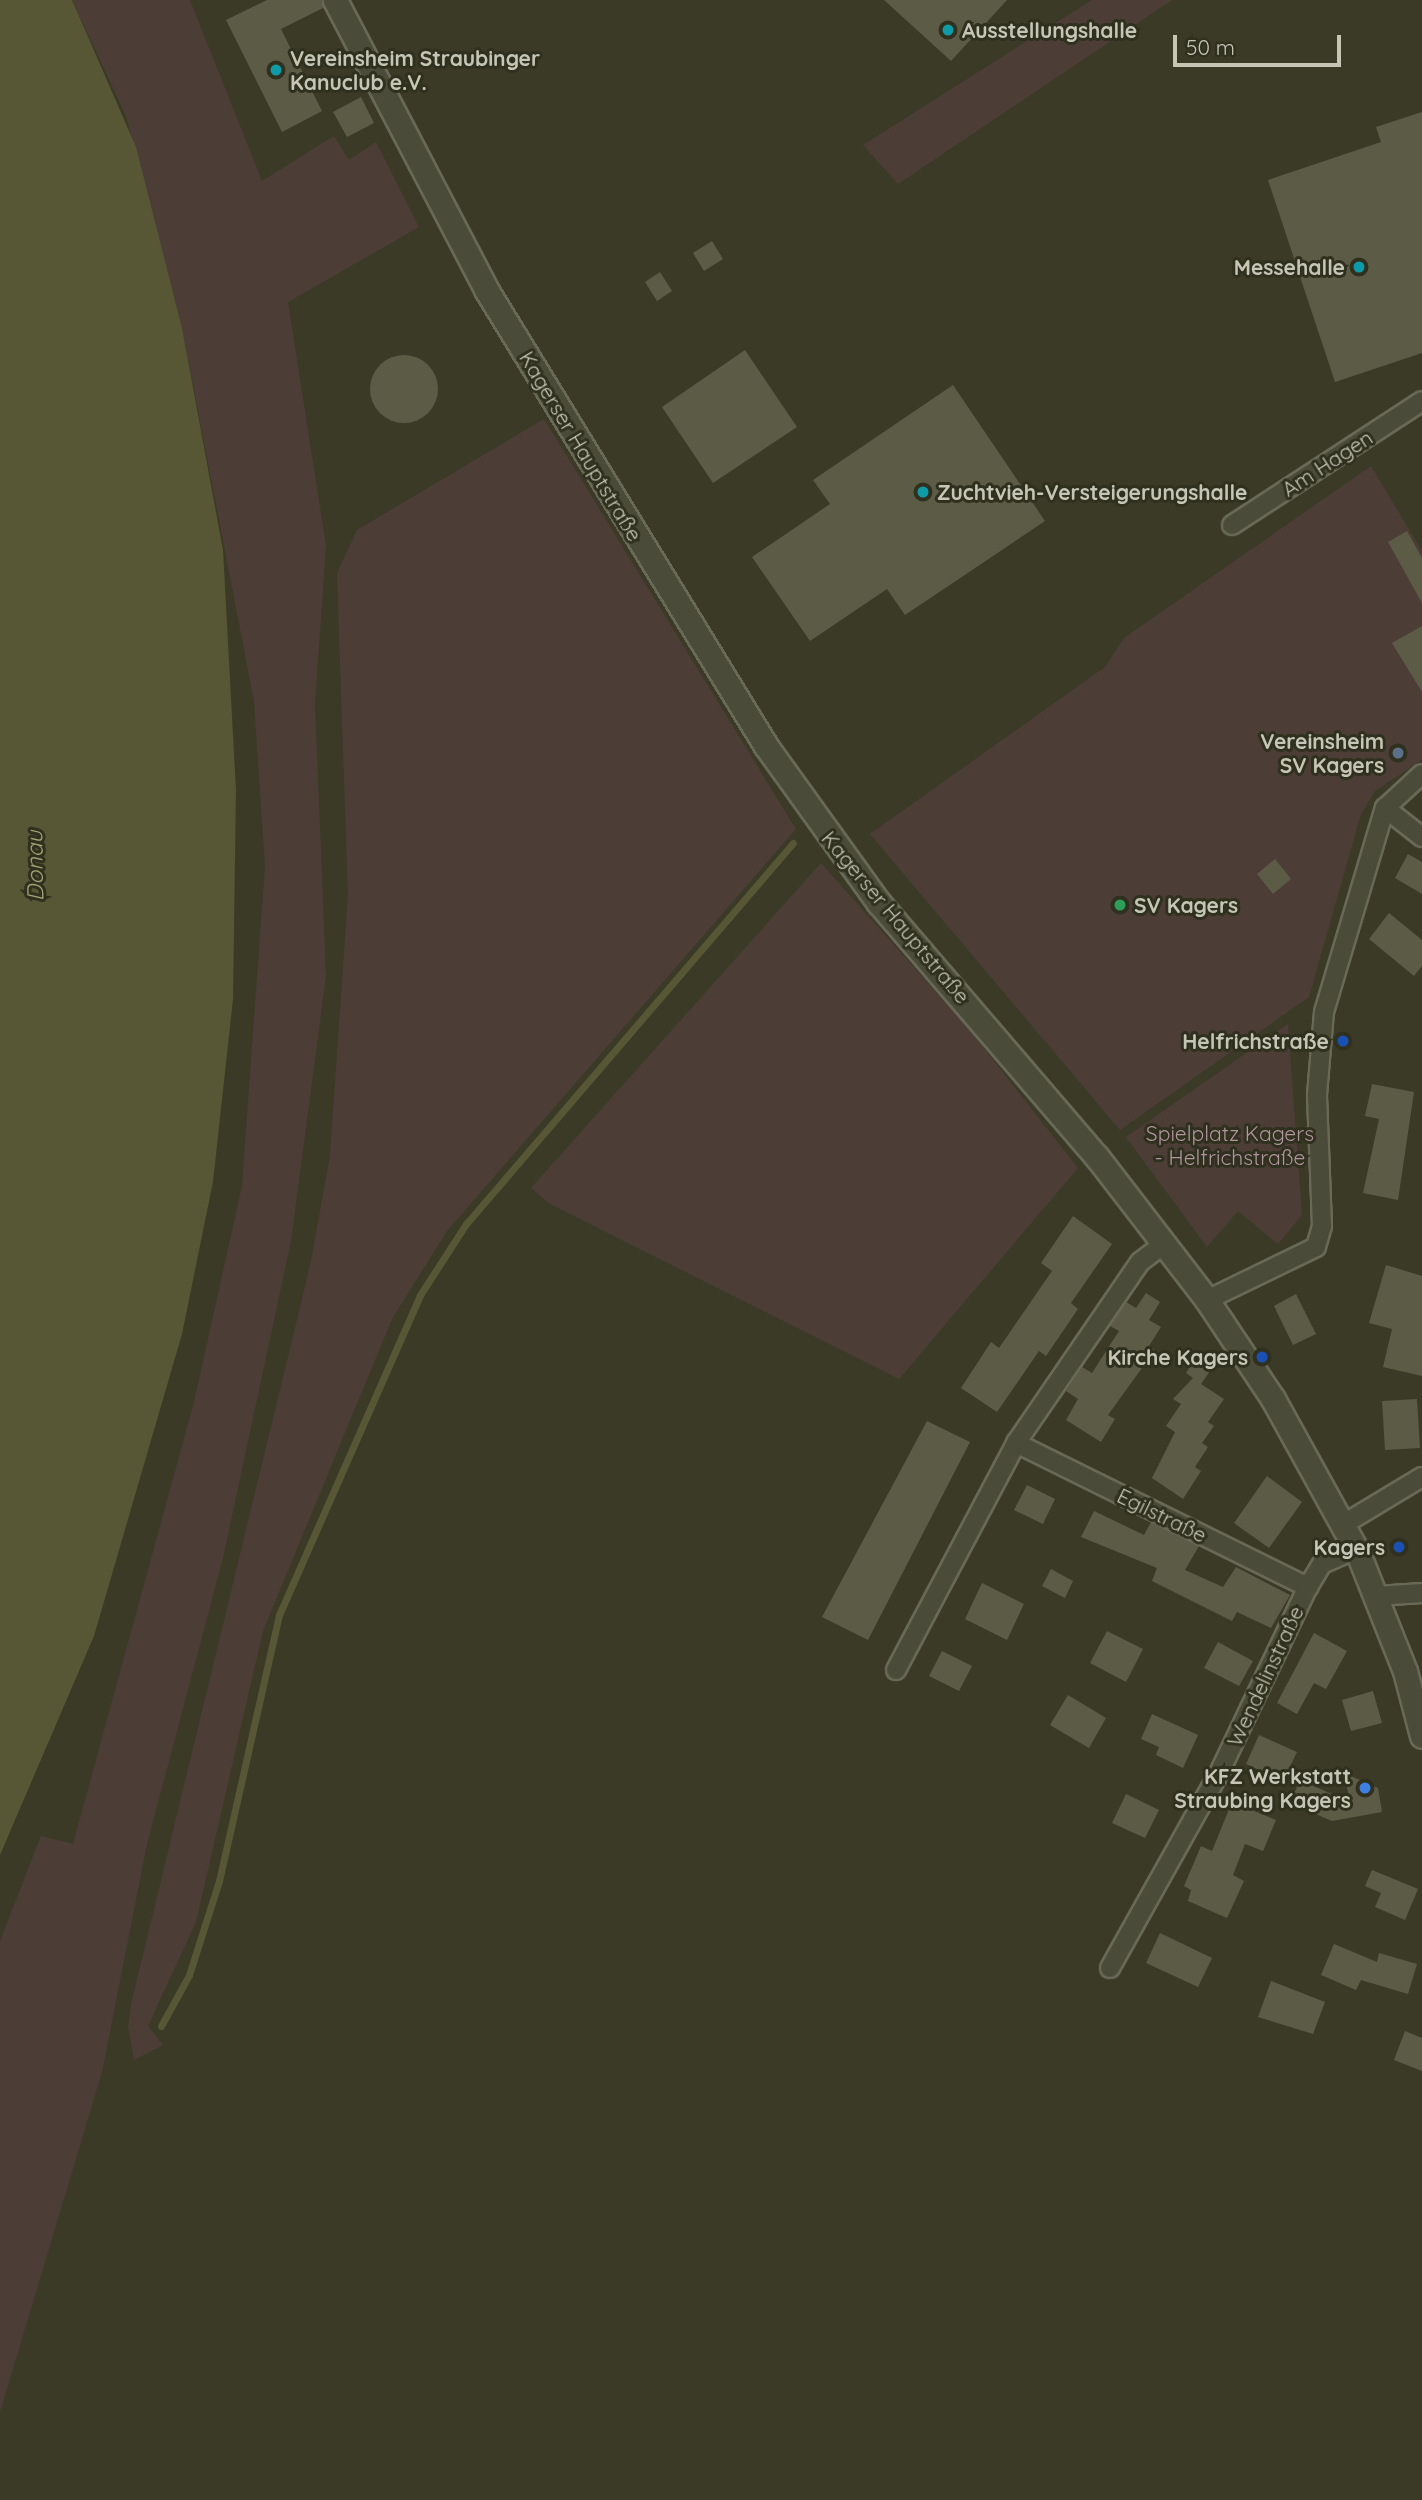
<!DOCTYPE html>
<html>
<head>
<meta charset="utf-8">
<style>
  body { margin:0 }
  #map { position:relative; width:1422px; height:2500px; overflow:hidden; background:#3b3a27; font-family:Quicksand,sans-serif }
  div>[style] { position:absolute }
  .green>* { inset:0; background:#4c3e37 }
  .water>* { inset:0; background:#575635 }
  .stream>* { height:7px; margin:-3.5px; padding:0 3.5px; transform-origin:3.5px; border-radius:3.5px; background:#575635 }
  .building>* { inset:0; background:#5c5c46 }
  .round { border-radius:50% }
  .roads { filter:drop-shadow(2px 0 #696958) drop-shadow(-2px 0 #696958) drop-shadow(0 2px #696958) drop-shadow(0 -2px #696958) }
  .minor>* { height:18px; margin:-9px; padding:0 9px; transform-origin:9px; border-radius:9px; background:#4b4b3a }
  .tertiary>* { height:23px; margin:-11.5px; padding:0 11.5px; transform-origin:11.5px; border-radius:11.5px; background:#4b4b3a }
  .dots>* { width:19px; height:19px; translate:-50% -50%; box-sizing:border-box; border:4px solid #30301f; border-radius:50% }
  span { translate:-50% -50%; white-space:nowrap; text-align:center; line-height:1.15; -webkit-text-stroke:6px #30301f; paint-order:stroke }
  .poi-label { font-size:21px; color:#c6c6b6; font-weight:700 }
  .left { translate:0 -50%; text-align:left }
  .right { translate:-100% -50%; text-align:right }
  .street-label { font-size:21px; color:#c6c6b6 }
  .park-label { font-size:21px; color:#b0949e }
  .water-label { font-size:23px; color:#a1a073; font-style:italic }
  .scale { position:absolute; left:1173px; top:35px; width:168px; height:32px; box-sizing:border-box; border:4px solid #c6c6b6; border-top:0; padding-left:9px; font-size:21px; line-height:24px; white-space:nowrap; color:#c6c6b6; -webkit-text-stroke:5px #30301f; paint-order:stroke }
</style>
</head>
<body>
<div id="map">
  <div class="green">
    <div style="clip-path:polygon(72px 0,190px 0,262px 181px,334px 136px,349px 160px,376px 142px,419px 227px,288px 302px,326px 546px,315px 704px,326px 976px,291px 1241px,223px 1558px,147px 1844px,102px 2072px,0 2412px,0 1941px,41px 1836px,73px 1844px,194px 1402px,242px 1186px,265px 866px,254px 701px,182px 328px,126px 116px)"></div>
    <div style="clip-path:polygon(1092px 0,1172px 0,898px 184px,863px 145px)"></div>
    <div style="clip-path:polygon(544px 419px,796px 829px,447px 1231px,392px 1319px,263px 1631px,196px 1922px,148px 2026px,163px 2045px,134px 2060px,128px 2027px,132px 2000px,310px 1266px,330px 1156px,348px 895px,337px 573px,357px 530px)"></div>
    <div style="clip-path:polygon(1371px 466px,1422px 551px,1422px 760px,1375px 791px,1361px 814px,1309px 997px,1120px 1130px,870px 834px,1105px 667px,1124px 638px)"></div>
    <div style="clip-path:polygon(821px 863px,969px 1029px,1078px 1168px,899px 1379px,550px 1204px,531px 1188px)"></div>
    <div style="clip-path:polygon(1288px 1024px,1302px 1215px,1278px 1244px,1238px 1211px,1207px 1247px,1126px 1137px)"></div>
  </div>
  <div class="water">
    <div style="clip-path:polygon(0 0,72px 0,136px 147px,182px 328px,223px 550px,236px 790px,233px 999px,213px 1182px,182px 1334px,94px 1636px,0 1855px)"></div>
  </div>
  <div class="stream">
    <div style="left:161px;top:2026px;width:58px;rotate:-61.2deg"></div>
    <div style="left:189px;top:1975px;width:99px;rotate:-72.3deg"></div>
    <div style="left:219px;top:1881px;width:273px;rotate:-77.3deg"></div>
    <div style="left:279px;top:1615px;width:350px;rotate:-66.2deg"></div>
    <div style="left:420px;top:1295px;width:85px;rotate:-57.1deg"></div>
    <div style="left:466px;top:1224px;width:502px;rotate:-49.36deg"></div>
  </div>
  <div class="building">
    <div style="clip-path:polygon(267px 0,321px 0,323px 8px,281px 29px,322px 111px,282px 132px,226px 20px)"></div>
    <div style="clip-path:polygon(884px 0,1007px 0,951px 61px)"></div>
    <div style="clip-path:polygon(361px 97px,374px 123px,347px 137px,333px 112px)"></div>
    <div style="clip-path:polygon(1422px 112px,1422px 353px,1335px 382px,1268px 180px,1381px 142px,1376px 127px)"></div>
    <div style="clip-path:polygon(712px 241px,723px 259px,704px 271px,693px 253px)"></div>
    <div style="clip-path:polygon(660px 272px,672px 291px,657px 301px,645px 282px)"></div>
    <div style="clip-path:polygon(745px 350px,797px 427px,713px 483px,662px 407px)"></div>
    <div class="round" style="left:370px;top:355px;width:68px;height:68px"></div>
    <div style="clip-path:polygon(953px 385px,1045px 521px,905px 615px,887px 589px,810px 641px,752px 557px,830px 504px,813px 480px)"></div>
    <div style="clip-path:polygon(1407px 531px,1422px 558px,1422px 603px,1388px 542px)"></div>
    <div style="clip-path:polygon(1422px 626px,1422px 692px,1392px 643px)"></div>
    <div style="clip-path:polygon(1408px 854px,1422px 862px,1422px 894px,1395px 878px)"></div>
    <div style="clip-path:polygon(1275px 859px,1291px 879px,1273px 894px,1257px 874px)"></div>
    <div style="clip-path:polygon(1389px 913px,1422px 940px,1422px 966px,1414px 976px,1369px 939px)"></div>
    <div style="clip-path:polygon(1372px 1084px,1414px 1092px,1398px 1200px,1363px 1193px,1379px 1119px,1365px 1116px)"></div>
    <div style="clip-path:polygon(1073px 1216px,1112px 1244px,1071px 1303px,1078px 1309px,1046px 1356px,1039px 1351px,997px 1412px,961px 1388px,991px 1342px,999px 1348px,1052px 1271px,1041px 1263px)"></div>
    <div style="clip-path:polygon(1386px 1265px,1422px 1276px,1422px 1376px,1383px 1367px,1392px 1329px,1369px 1323px)"></div>
    <div style="clip-path:polygon(1146px 1293px,1160px 1302px,1149px 1320px,1161px 1327px,1149px 1346px,1155px 1350px,1108px 1415px,1115px 1419px,1101px 1442px,1066px 1420px,1078px 1399px,1066px 1391px,1082px 1367px,1092px 1373px,1119px 1331px,1110px 1326px,1126px 1302px,1136px 1308px)"></div>
    <div style="clip-path:polygon(1296px 1294px,1316px 1334px,1293px 1345px,1274px 1306px)"></div>
    <div style="clip-path:polygon(1196px 1357px,1212px 1368px,1201px 1384px,1224px 1399px,1208px 1422px,1214px 1426px,1202px 1443px,1208px 1447px,1195px 1467px,1201px 1471px,1183px 1499px,1152px 1478px,1175px 1432px,1166px 1426px,1181px 1404px,1173px 1399px,1193px 1378px,1186px 1373px)"></div>
    <div style="clip-path:polygon(1417px 1399px,1420px 1448px,1385px 1450px,1382px 1401px)"></div>
    <div style="clip-path:polygon(927px 1421px,970px 1442px,868px 1640px,822px 1617px)"></div>
    <div style="clip-path:polygon(1267px 1476px,1302px 1502px,1269px 1548px,1234px 1523px)"></div>
    <div style="clip-path:polygon(1027px 1485px,1055px 1499px,1043px 1524px,1014px 1510px)"></div>
    <div style="clip-path:polygon(1094px 1511px,1144px 1535px,1151px 1522px,1199px 1546px,1185px 1570px,1223px 1587px,1236px 1567px,1290px 1595px,1271px 1628px,1237px 1612px,1232px 1621px,1152px 1581px,1157px 1568px,1081px 1537px)"></div>
    <div style="clip-path:polygon(1051px 1569px,1073px 1581px,1065px 1598px,1042px 1586px)"></div>
    <div style="clip-path:polygon(982px 1583px,1024px 1604px,1007px 1640px,965px 1619px)"></div>
    <div style="clip-path:polygon(1107px 1631px,1143px 1649px,1126px 1682px,1090px 1663px)"></div>
    <div style="clip-path:polygon(1314px 1633px,1347px 1651px,1326px 1689px,1314px 1683px,1297px 1714px,1277px 1703px)"></div>
    <div style="clip-path:polygon(1218px 1642px,1253px 1661px,1239px 1686px,1204px 1668px)"></div>
    <div style="clip-path:polygon(942px 1651px,972px 1666px,959px 1691px,929px 1676px)"></div>
    <div style="clip-path:polygon(1373px 1691px,1382px 1723px,1351px 1731px,1342px 1700px)"></div>
    <div style="clip-path:polygon(1068px 1695px,1106px 1718px,1089px 1748px,1050px 1725px)"></div>
    <div style="clip-path:polygon(1152px 1714px,1198px 1735px,1183px 1768px,1156px 1755px,1159px 1747px,1141px 1739px)"></div>
    <div style="clip-path:polygon(1259px 1735px,1297px 1752px,1283px 1781px,1246px 1764px)"></div>
    <div style="clip-path:polygon(1344px 1773px,1378px 1788px,1382px 1812px,1332px 1821px,1290px 1803px,1300px 1780px,1350px 1802px)"></div>
    <div style="clip-path:polygon(1126px 1794px,1159px 1810px,1145px 1838px,1112px 1823px)"></div>
    <div style="clip-path:polygon(1232px 1802px,1276px 1820px,1263px 1851px,1245px 1844px,1233px 1875px,1244px 1881px,1227px 1918px,1188px 1901px,1191px 1890px,1184px 1886px,1201px 1846px,1212px 1851px)"></div>
    <div style="clip-path:polygon(1372px 1870px,1418px 1889px,1405px 1920px,1375px 1907px,1381px 1893px,1365px 1886px)"></div>
    <div style="clip-path:polygon(1160px 1933px,1212px 1958px,1198px 1987px,1146px 1963px)"></div>
    <div style="clip-path:polygon(1334px 1944px,1377px 1962px,1379px 1953px,1417px 1964px,1408px 1994px,1361px 1980px,1356px 1990px,1321px 1975px)"></div>
    <div style="clip-path:polygon(1271px 1981px,1325px 2002px,1313px 2034px,1258px 2017px)"></div>
    <div style="clip-path:polygon(1405px 2031px,1422px 2038px,1422px 2071px,1394px 2060px)"></div>
  </div>
  <div class="roads">
    <div class="minor">
      <div style="left:1232px;top:525px;width:227px;rotate:-33.1deg"></div>
      <div style="left:1385px;top:808px;width:47px;rotate:38.1deg"></div>
      <div style="left:1207px;top:1300px;width:121px;rotate:-25.9deg"></div>
      <div style="left:1316px;top:1247px;width:22px;rotate:-74deg"></div>
      <div style="left:1322px;top:1226px;width:131px;rotate:-92.2deg"></div>
      <div style="left:1317px;top:1095px;width:83px;rotate:-85.2deg"></div>
      <div style="left:1324px;top:1012px;width:213px;rotate:-73.4deg"></div>
      <div style="left:1385px;top:808px;width:50px;rotate:-42.6deg"></div>
      <div style="left:1016px;top:1443px;width:326px;rotate:26.3deg"></div>
      <div style="left:1344px;top:1524px;width:91px;rotate:-31.1deg"></div>
      <div style="left:1376px;top:1596px;width:46px;rotate:-3.7deg"></div>
      <div style="left:896px;top:1670px;width:257px;rotate:-62.1deg"></div>
      <div style="left:1016px;top:1443px;width:219px;rotate:-55.6deg"></div>
      <div style="left:1140px;top:1262px;width:30px;rotate:-37deg"></div>
      <div style="left:1110px;top:1968px;width:228px;rotate:-60.8deg"></div>
      <div style="left:1221px;top:1769px;width:202px;rotate:-64.5deg"></div>
      <div style="left:1308px;top:1587px;width:27px;rotate:-59deg"></div>
      <div style="left:1322px;top:1564px;width:37px;rotate:-24deg"></div>
    </div>
    <div class="tertiary">
      <div style="left:335px;top:0;width:328px;rotate:62.4deg"></div>
      <div style="left:487px;top:291px;width:534px;rotate:58.48deg"></div>
      <div style="left:766px;top:746px;width:193px;rotate:54.3deg"></div>
      <div style="left:879px;top:903px;width:335px;rotate:49.4deg"></div>
      <div style="left:1097px;top:1157px;width:180px;rotate:52.4deg"></div>
      <div style="left:1207px;top:1300px;width:119px;rotate:56.3deg"></div>
      <div style="left:1273px;top:1399px;width:176px;rotate:61.1deg"></div>
      <div style="left:1358px;top:1553px;width:127px;rotate:68.3deg"></div>
      <div style="left:1405px;top:1671px;width:67px;rotate:75.3deg"></div>
    </div>
  </div>
  <div class="dots">
    <div style="left:948px;top:30px;background:#0f9aa8"></div>
    <div style="left:276px;top:70px;background:#0f9aa8"></div>
    <div style="left:1359px;top:267px;background:#0f9aa8"></div>
    <div style="left:923px;top:492px;background:#0f9aa8"></div>
    <div style="left:1398px;top:753px;background:#5c6f8a"></div>
    <div style="left:1120px;top:905px;background:#2e9e5b"></div>
    <div style="left:1343px;top:1041px;background:#1a4fb4"></div>
    <div style="left:1262px;top:1357px;background:#1a4fb4"></div>
    <div style="left:1399px;top:1547px;background:#1a4fb4"></div>
    <div style="left:1365px;top:1788px;background:#3f7fe0"></div>
  </div>
  <div class="poi-label">
    <span class="left" style="left:962px;top:30px">Ausstellungshalle</span>
    <span class="left" style="left:290px;top:70px">Vereinsheim Straubinger<br>Kanuclub e.V.</span>
    <span class="right" style="left:1345px;top:267px">Messehalle</span>
    <span class="left" style="left:937px;top:492px">Zuchtvieh-Versteigerungshalle</span>
    <span class="right" style="left:1384px;top:753px">Vereinsheim<br>SV Kagers</span>
    <span class="left" style="left:1134px;top:905px">SV Kagers</span>
    <span class="right" style="left:1329px;top:1041px">Helfrichstraße</span>
    <span class="right" style="left:1248px;top:1357px">Kirche Kagers</span>
    <span class="right" style="left:1385px;top:1547px">Kagers</span>
    <span class="right" style="left:1351px;top:1788px">KFZ Werkstatt<br>Straubing Kagers</span>
  </div>
  <div class="street-label">
    <span style="left:581px;top:446px;rotate:59deg">Kagerser Hauptstraße</span>
    <span style="left:1327px;top:463px;rotate:-33deg">Am Hagen</span>
    <span style="left:896px;top:917px;rotate:50deg">Kagerser Hauptstraße</span>
    <span style="left:1162px;top:1515px;rotate:26deg">Egilstraße</span>
    <span style="left:1265px;top:1676px;rotate:-65deg">Wendelinstraße</span>
  </div>
  <div class="park-label">
    <span style="left:1230px;top:1145px">Spielplatz Kagers<br>- Helfrichstraße</span>
  </div>
  <div class="water-label">
    <span style="left:35px;top:866px;rotate:-91deg">Donau</span>
  </div>
  <div class="scale">50 m</div>
</div>
</body>
</html>
